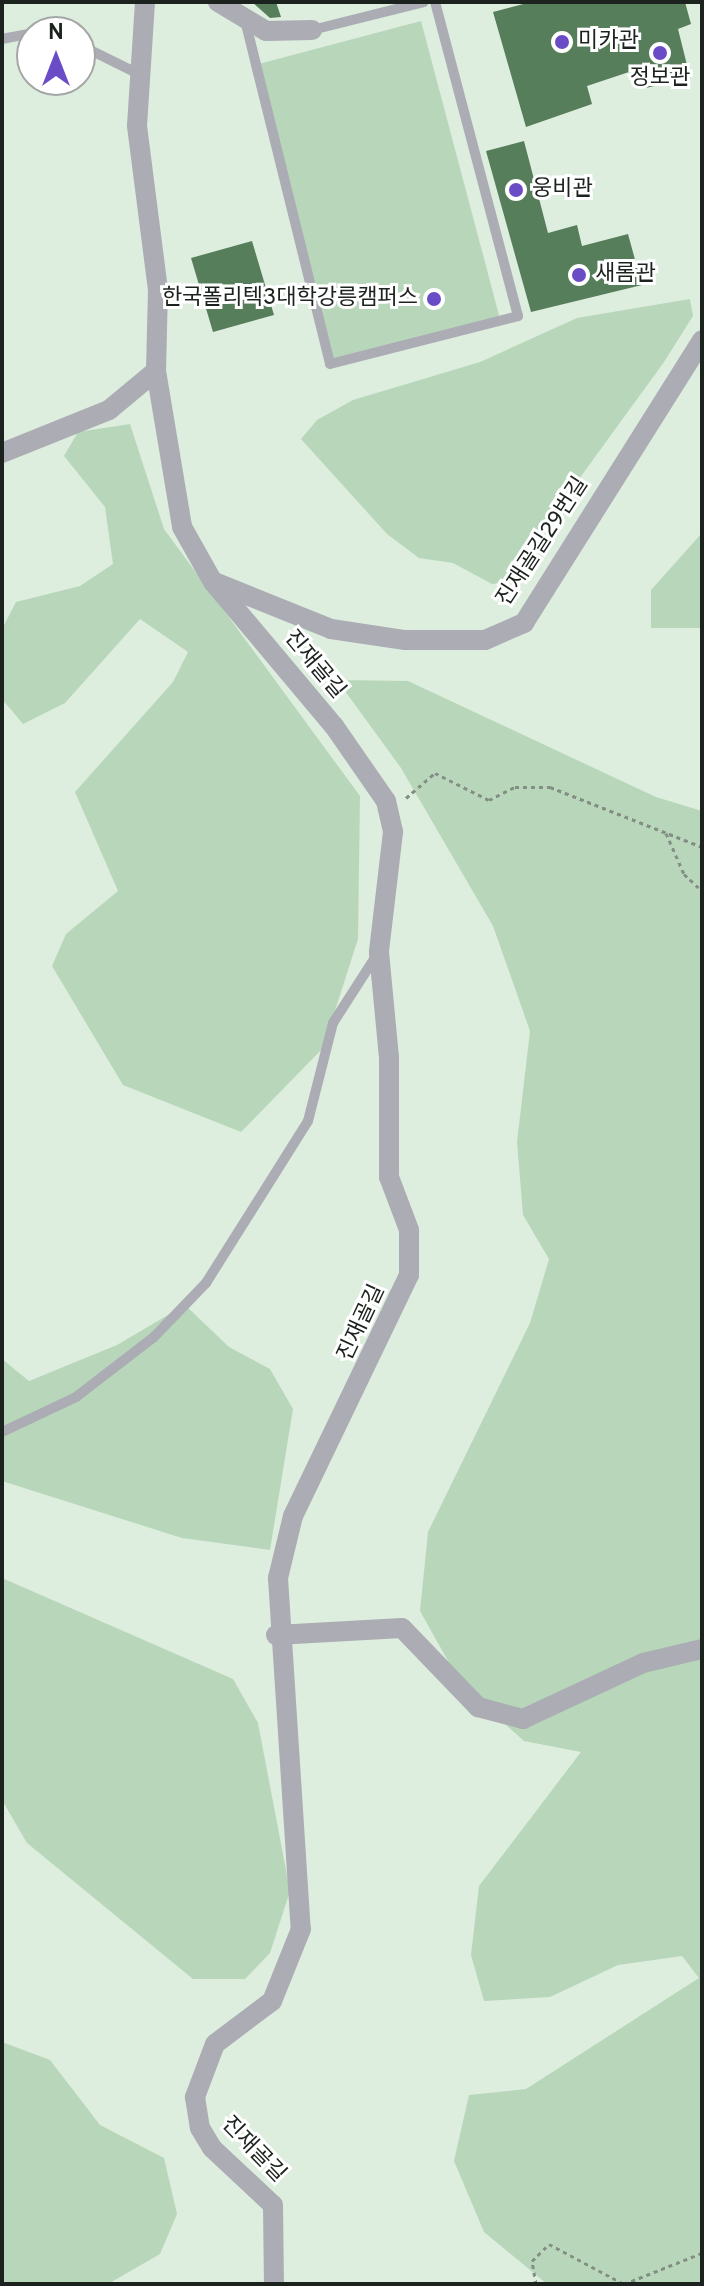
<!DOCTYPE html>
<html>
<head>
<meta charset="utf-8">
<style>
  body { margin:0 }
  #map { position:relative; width:704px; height:2286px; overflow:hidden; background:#ddedde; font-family:Overpass,"Noto Sans KR",sans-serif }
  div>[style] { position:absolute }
  .green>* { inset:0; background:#b8d7ba }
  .building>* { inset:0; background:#577e5b }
  .path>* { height:3px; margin-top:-1.5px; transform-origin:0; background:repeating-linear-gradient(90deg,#838f84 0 4px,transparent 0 8px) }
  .service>* { height:10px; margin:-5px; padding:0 5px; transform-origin:5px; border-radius:5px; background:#acacb4 }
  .minor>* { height:20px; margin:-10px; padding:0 10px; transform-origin:10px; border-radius:10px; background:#acacb4 }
  .dots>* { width:22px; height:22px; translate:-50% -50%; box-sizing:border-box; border:4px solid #fff; border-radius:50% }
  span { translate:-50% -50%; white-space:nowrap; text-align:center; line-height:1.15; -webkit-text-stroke:6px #fff; paint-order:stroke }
  .poi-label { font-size:22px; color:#1c221d }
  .left { translate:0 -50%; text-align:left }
  .right { translate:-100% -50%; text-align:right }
  .street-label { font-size:22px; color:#1c221d }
  .frame { position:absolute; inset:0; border:4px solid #1c221d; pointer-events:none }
  .north { position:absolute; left:16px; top:16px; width:80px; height:80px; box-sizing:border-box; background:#fff; border:2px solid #a4a7a5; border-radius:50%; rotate:0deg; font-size:22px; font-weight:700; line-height:32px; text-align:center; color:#1c221d }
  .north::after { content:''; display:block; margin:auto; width:28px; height:36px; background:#6a4dc6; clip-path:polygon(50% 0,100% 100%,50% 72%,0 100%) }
</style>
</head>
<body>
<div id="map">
  <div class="green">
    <div style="clip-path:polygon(421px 21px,500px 319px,330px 364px,251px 66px)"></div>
    <div style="clip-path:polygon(690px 299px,693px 316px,664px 362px,529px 548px,515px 581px,492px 584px,453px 563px,419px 558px,387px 534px,301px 439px,317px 420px,353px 400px,480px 362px,577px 318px)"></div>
    <div style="clip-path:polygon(130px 424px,164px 529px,360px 796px,358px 939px,323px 1048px,241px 1132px,123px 1085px,52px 966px,66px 934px,118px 891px,75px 792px,173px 682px,188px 652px,140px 619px,65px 703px,23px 724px,2px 699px,2px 629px,16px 602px,80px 586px,113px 564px,105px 507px,64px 456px,78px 432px)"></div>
    <div style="clip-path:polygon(702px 533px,702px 628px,651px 628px,651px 590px)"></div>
    <div style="clip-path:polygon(337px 680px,408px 681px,656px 797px,702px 811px,702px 2284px,547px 2284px,484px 2232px,454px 2161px,469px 2095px,526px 2089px,699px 1978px,682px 1956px,618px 1965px,550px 1997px,484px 2001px,471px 1955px,479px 1886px,581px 1752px,524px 1741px,462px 1686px,420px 1611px,428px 1532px,530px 1323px,549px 1259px,523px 1215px,517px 1142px,530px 1031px,493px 926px,401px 768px)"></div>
    <div style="clip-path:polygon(185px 1305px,229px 1347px,270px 1369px,293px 1409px,270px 1550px,182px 1538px,2px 1481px,2px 1359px,29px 1381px,117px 1345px)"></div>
    <div style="clip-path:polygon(2px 1578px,233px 1679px,258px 1723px,290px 1891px,270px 1953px,245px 1979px,193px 1979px,27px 1843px,2px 1800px)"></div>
    <div style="clip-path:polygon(2px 2042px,50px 2060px,100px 2125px,164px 2158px,177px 2214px,160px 2254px,108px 2284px,2px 2284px)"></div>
  </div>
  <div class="building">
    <div style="clip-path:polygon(252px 2px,276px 2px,281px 17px,270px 18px)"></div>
    <div style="clip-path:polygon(531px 2px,685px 2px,691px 24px,678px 29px,690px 77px,646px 88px,641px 68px,587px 86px,592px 104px,526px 127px,493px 12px)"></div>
    <div style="clip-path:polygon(524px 141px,548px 233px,577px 225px,582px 246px,628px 234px,642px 285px,531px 312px,486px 151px)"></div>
    <div style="clip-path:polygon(252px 241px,274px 315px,213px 332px,191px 258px)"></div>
  </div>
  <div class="path">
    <div style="left:406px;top:798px;width:38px;rotate:-41deg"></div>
    <div style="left:435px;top:773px;width:60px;rotate:26.6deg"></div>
    <div style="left:489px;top:800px;width:29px;rotate:-27deg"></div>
    <div style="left:515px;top:787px;width:35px"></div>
    <div style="left:550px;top:787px;width:163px;rotate:21.5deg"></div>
    <div style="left:666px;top:833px;width:45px;rotate:66.3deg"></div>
    <div style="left:684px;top:874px;width:25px;rotate:43deg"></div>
    <div style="left:536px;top:2284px;width:23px;rotate:-100deg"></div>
    <div style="left:532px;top:2261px;width:24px;rotate:-45deg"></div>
    <div style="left:549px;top:2244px;width:85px;rotate:28.1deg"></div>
    <div style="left:624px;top:2284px;width:84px;rotate:-21.7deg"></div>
  </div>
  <div class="service">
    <div style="left:245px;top:20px;width:354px;rotate:76.1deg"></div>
    <div style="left:330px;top:364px;width:194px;rotate:-14.3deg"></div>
    <div style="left:518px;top:316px;width:325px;rotate:-104.8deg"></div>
    <div style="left:312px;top:30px;width:115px;rotate:-14deg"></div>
    <div style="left:2px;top:39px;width:31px;rotate:-11deg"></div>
    <div style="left:80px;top:45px;width:66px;rotate:26.2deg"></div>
    <div style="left:2px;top:1432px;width:82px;rotate:-25.3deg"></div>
    <div style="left:76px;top:1397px;width:98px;rotate:-37.6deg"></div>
    <div style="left:154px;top:1337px;width:75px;rotate:-46.1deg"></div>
    <div style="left:206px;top:1283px;width:191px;rotate:-57.8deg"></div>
    <div style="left:308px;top:1121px;width:101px;rotate:-75.7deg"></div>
    <div style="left:333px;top:1023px;width:83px;rotate:-57.3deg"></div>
  </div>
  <div class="minor">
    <div style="left:145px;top:2px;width:124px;rotate:93.7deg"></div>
    <div style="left:137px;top:126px;width:164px;rotate:82.7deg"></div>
    <div style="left:158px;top:289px;width:82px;rotate:91.4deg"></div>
    <div style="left:156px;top:371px;width:158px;rotate:80.5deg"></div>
    <div style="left:182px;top:527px;width:63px;rotate:60.6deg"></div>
    <div style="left:213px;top:582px;width:188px;rotate:50deg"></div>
    <div style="left:334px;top:726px;width:91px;rotate:55.3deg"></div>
    <div style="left:386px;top:801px;width:32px;rotate:77deg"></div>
    <div style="left:393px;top:832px;width:121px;rotate:96.7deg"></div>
    <div style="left:379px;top:952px;width:105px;rotate:84.6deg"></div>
    <div style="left:389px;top:1057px;width:120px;rotate:90deg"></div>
    <div style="left:389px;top:1177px;width:57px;rotate:69.3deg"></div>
    <div style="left:409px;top:1230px;width:45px;rotate:90deg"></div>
    <div style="left:409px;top:1275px;width:267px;rotate:115.7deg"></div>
    <div style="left:293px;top:1516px;width:64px;rotate:103.6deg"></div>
    <div style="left:278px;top:1578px;width:352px;rotate:86.3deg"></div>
    <div style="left:301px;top:1929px;width:78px;rotate:111.9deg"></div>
    <div style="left:272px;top:2001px;width:71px;rotate:143deg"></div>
    <div style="left:215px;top:2044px;width:57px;rotate:110.7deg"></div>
    <div style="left:195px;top:2097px;width:31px;rotate:81deg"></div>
    <div style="left:200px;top:2128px;width:23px;rotate:59deg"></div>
    <div style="left:212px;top:2148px;width:83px;rotate:43.1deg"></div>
    <div style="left:273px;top:2205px;width:79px;rotate:89.3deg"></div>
    <div style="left:218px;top:2px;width:56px;rotate:31.1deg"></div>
    <div style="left:266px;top:31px;width:46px;rotate:-1.2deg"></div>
    <div style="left:2px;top:453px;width:115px;rotate:-21.9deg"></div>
    <div style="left:109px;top:410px;width:61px;rotate:-39.7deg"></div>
    <div style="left:217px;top:583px;width:123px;rotate:22deg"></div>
    <div style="left:331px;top:629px;width:75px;rotate:8.5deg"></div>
    <div style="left:405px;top:640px;width:80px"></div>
    <div style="left:485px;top:640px;width:43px;rotate:-23.6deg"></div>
    <div style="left:524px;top:623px;width:334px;rotate:-57.8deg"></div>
    <div style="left:276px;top:1635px;width:126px;rotate:-3.2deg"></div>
    <div style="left:402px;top:1628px;width:110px;rotate:46.1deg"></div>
    <div style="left:478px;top:1707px;width:47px;rotate:14.9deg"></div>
    <div style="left:523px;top:1719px;width:132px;rotate:-25deg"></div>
    <div style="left:643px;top:1663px;width:61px;rotate:-13.3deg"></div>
  </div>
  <div class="dots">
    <div style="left:562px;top:42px;background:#6a4dc6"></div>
    <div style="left:660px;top:53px;background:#6a4dc6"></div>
    <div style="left:516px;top:190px;background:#6a4dc6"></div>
    <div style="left:579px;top:275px;background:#6a4dc6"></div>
    <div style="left:434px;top:299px;background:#6a4dc6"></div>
  </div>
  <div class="poi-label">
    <span class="left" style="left:578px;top:42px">미카관</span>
    <span style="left:660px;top:79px">정보관</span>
    <span class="left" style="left:532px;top:190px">웅비관</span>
    <span class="left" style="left:595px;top:275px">새롬관</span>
    <span class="right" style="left:418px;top:299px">한국폴리텍3대학강릉캠퍼스</span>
  </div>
  <div class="street-label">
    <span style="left:543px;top:542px;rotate:-57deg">진재골길29번길</span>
    <span style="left:314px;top:665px;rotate:50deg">진재골길</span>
    <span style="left:362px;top:1323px;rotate:-65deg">진재골길</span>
    <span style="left:253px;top:2150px;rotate:46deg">진재골길</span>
  </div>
  <div class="frame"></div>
  <div class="north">N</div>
</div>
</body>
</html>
